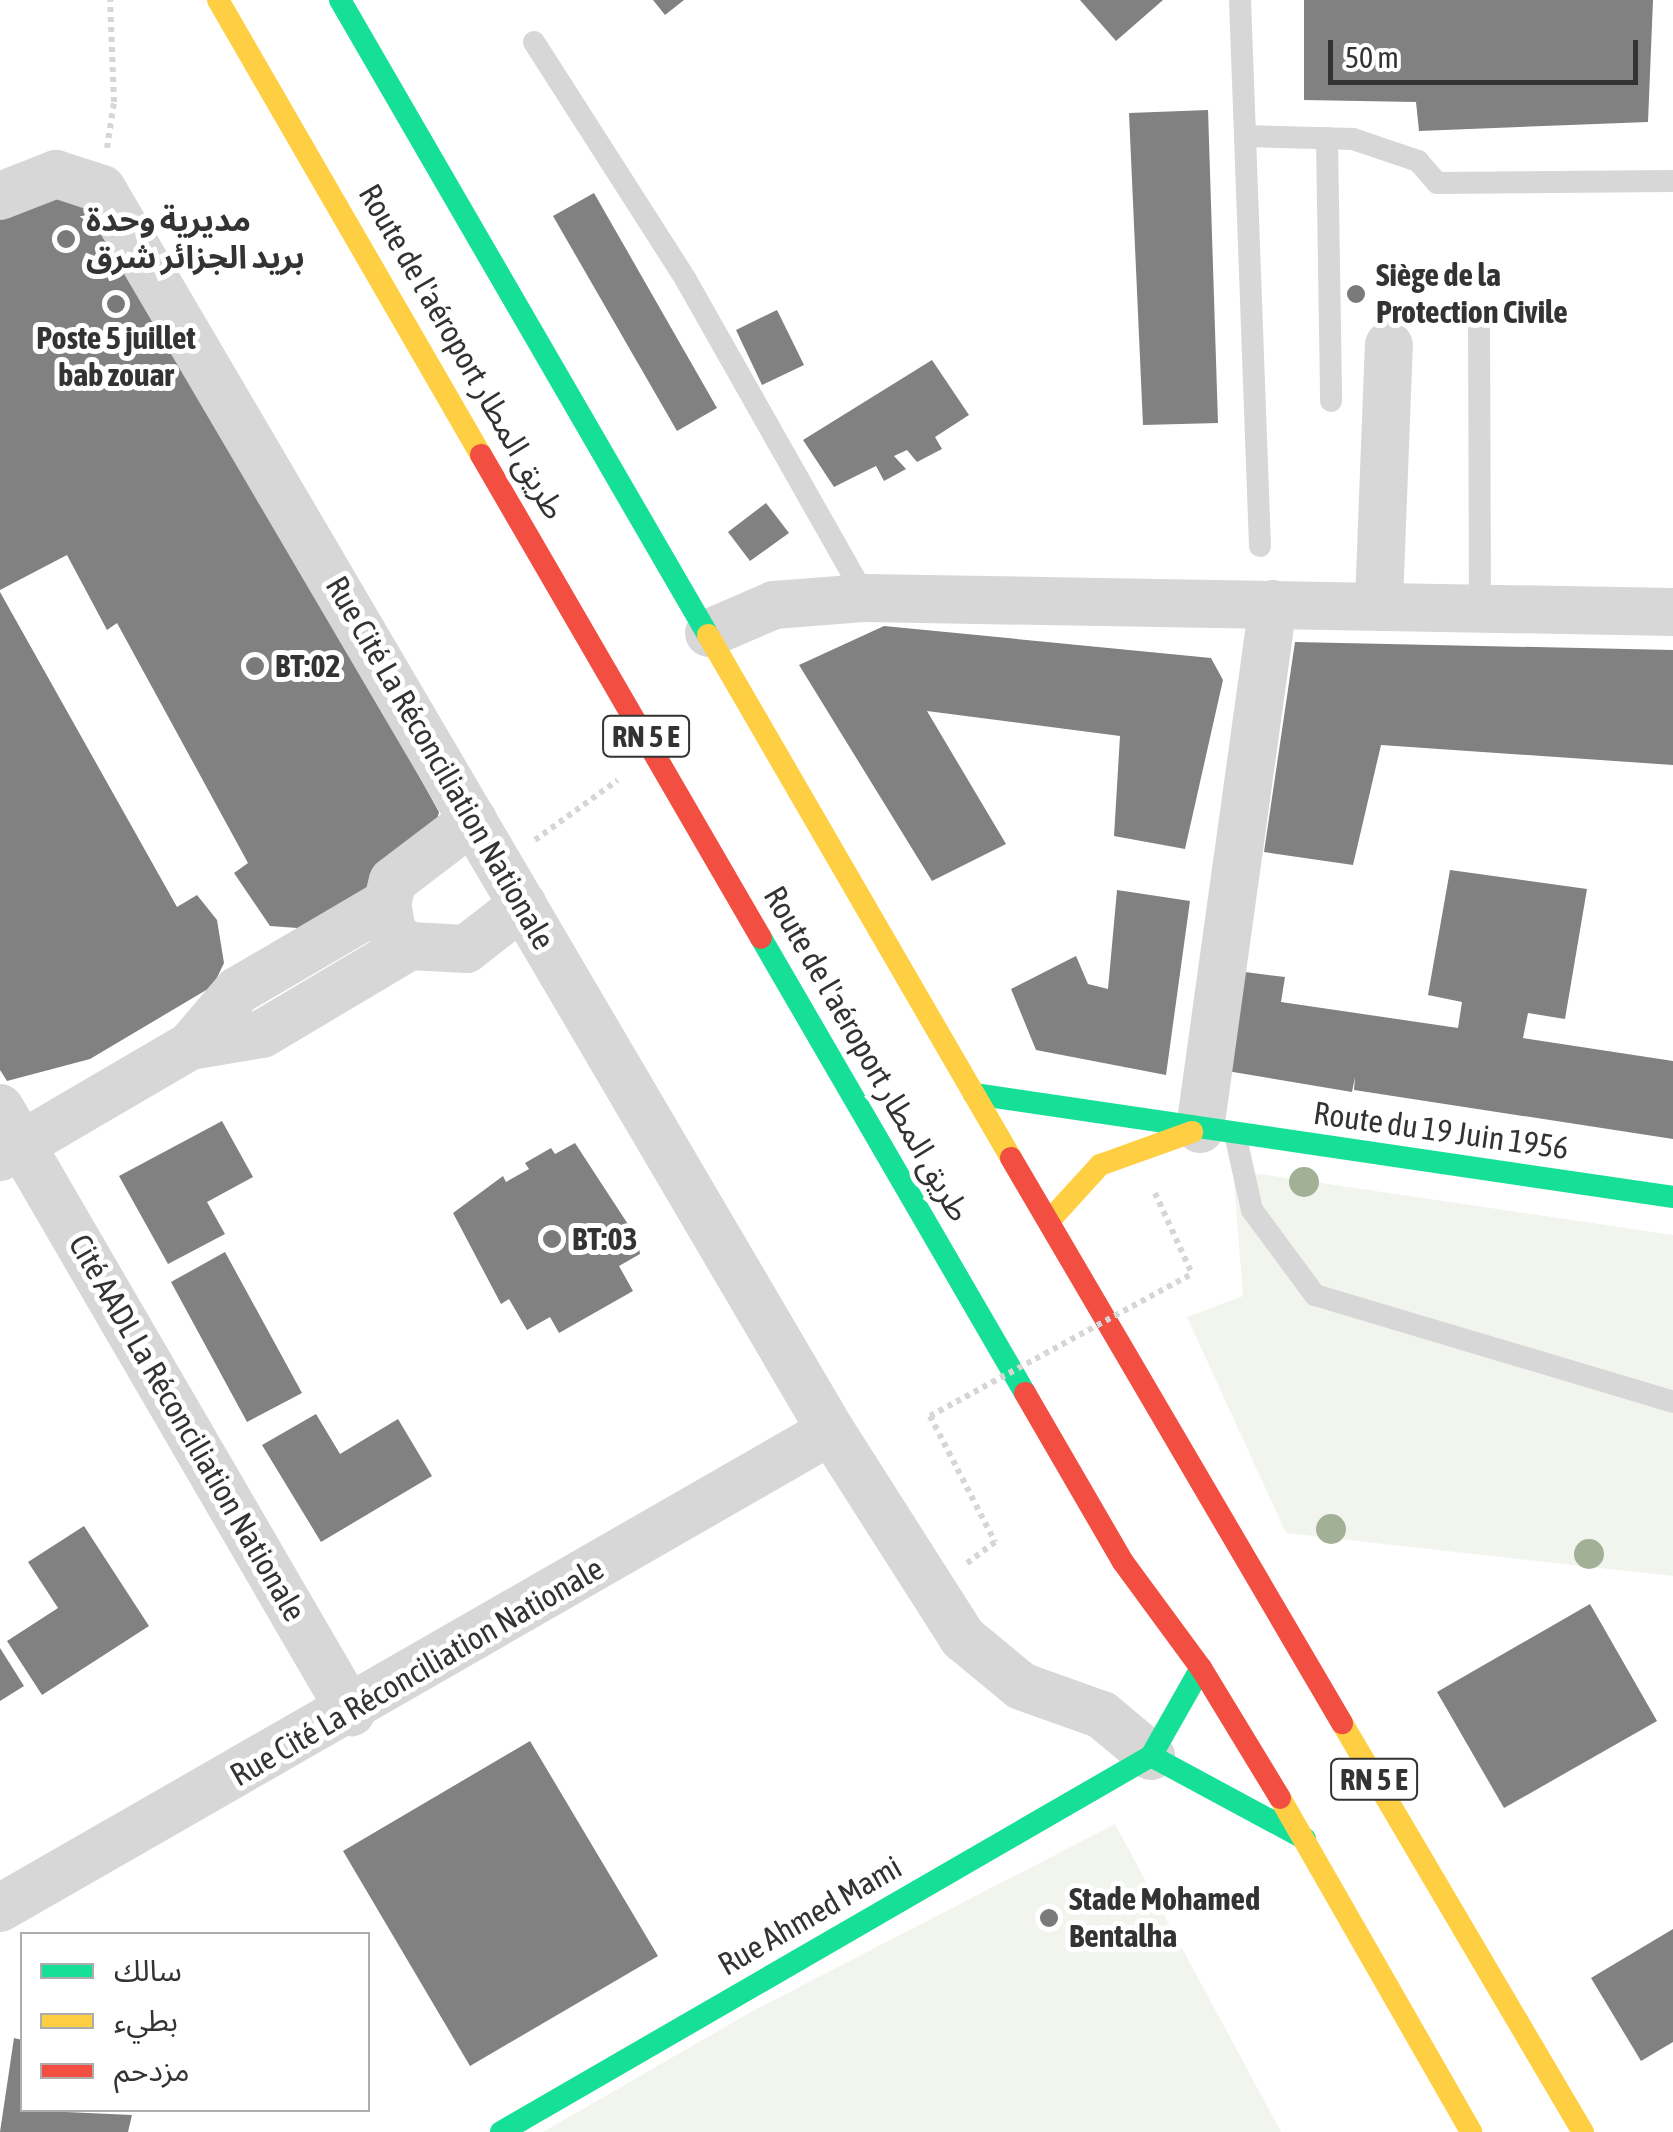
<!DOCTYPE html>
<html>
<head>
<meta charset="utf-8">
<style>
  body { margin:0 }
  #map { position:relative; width:1673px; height:2132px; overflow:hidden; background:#fff; font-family:"Asap Condensed","Noto Sans Arabic",sans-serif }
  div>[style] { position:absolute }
  .green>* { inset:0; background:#f1f5ed }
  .building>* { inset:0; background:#818181 }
  .path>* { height:6px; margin-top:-3px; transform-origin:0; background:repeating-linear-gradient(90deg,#d6d6d6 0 5px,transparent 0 10px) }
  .lane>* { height:22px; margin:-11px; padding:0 11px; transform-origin:11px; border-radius:11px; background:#d7d7d7 }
  .street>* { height:48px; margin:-24px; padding:0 24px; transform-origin:24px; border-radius:24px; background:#d7d7d7 }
  .fast>* { height:22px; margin:-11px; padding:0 11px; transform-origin:11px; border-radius:11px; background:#16e098 }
  .slow>* { height:22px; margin:-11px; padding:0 11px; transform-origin:11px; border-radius:11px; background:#ffcf43 }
  .jam>* { height:22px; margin:-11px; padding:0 11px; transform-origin:11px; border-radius:11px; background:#f24e42 }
  .path-bridge>* { height:6px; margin-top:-3px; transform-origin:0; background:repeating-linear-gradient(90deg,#d6d6d6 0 5px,transparent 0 10px) }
  .trees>* { width:30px; height:30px; margin:-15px; border-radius:50%; background:#a2b095 }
  .dots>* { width:28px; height:28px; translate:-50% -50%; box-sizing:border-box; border:5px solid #fff; border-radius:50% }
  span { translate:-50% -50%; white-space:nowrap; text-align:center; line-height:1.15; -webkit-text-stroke:10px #fff; paint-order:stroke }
  .shield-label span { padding:2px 8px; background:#fff; border:2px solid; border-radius:8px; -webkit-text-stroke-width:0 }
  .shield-label { font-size:30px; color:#333; font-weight:700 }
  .poi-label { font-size:32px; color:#333; font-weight:700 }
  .left { translate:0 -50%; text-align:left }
  .street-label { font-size:32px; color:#333 }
  .legend { position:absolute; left:20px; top:1932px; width:350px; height:180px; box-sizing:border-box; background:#fff; border:2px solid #adadad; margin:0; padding:12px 18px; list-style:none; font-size:30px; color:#333 }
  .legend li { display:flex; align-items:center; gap:20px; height:50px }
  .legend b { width:50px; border:2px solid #adadad }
  .scale { position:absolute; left:1328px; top:40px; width:310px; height:45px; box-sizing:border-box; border:5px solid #333; border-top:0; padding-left:12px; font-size:30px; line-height:35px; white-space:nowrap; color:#333; -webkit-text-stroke:8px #fff; paint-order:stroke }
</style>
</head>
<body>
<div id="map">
  <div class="green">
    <div style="clip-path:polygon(1233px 1170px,1673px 1235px,1673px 1576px,1286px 1533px,1187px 1317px,1243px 1296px)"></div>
    <div style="clip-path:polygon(1115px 1824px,1281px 2132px,543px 2132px,751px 2012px)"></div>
  </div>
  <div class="building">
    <div style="clip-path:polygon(653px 0,684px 0,665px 15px)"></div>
    <div style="clip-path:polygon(1080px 0,1163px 0,1116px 41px)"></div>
    <div style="clip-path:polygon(1304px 0,1653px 0,1648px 122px,1419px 131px,1416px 102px,1304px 100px)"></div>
    <div style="clip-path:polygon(1208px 110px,1218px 423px,1143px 425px,1129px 113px)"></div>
    <div style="clip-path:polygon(45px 188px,108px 213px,439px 812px,436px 824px,374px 891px,311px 929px,270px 926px,234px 873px,248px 863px,117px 623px,107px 630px,67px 555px,0 590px,0 211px)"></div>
    <div style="clip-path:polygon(594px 193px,717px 408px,677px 431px,553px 216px)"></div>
    <div style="clip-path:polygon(777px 310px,804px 365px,762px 385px,736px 330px)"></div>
    <div style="clip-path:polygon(932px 360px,969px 415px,935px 437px,942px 449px,917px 462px,907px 450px,894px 456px,906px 469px,884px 481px,876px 466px,834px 487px,803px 440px)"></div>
    <div style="clip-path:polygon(766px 503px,789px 533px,750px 561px,728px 532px)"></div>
    <div style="clip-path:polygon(0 592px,177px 907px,197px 895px,217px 920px,224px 963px,213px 986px,90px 1059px,7px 1081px,0 1070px)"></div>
    <div style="clip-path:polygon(884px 626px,1211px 658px,1223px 680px,1185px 849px,1114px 836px,1120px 736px,927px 711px,1006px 844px,932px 881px,799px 665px)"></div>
    <div style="clip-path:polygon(1295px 642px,1673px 650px,1673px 765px,1381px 745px,1353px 865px,1264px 852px)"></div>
    <div style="clip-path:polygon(1450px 870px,1587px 889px,1565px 1019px,1528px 1013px,1523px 1038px,1673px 1061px,1673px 1139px,1354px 1090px,1355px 1077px,1352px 1092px,1221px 1070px,1237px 971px,1285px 977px,1281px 1002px,1458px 1028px,1462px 1002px,1428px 995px)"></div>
    <div style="clip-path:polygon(1117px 890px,1190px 901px,1166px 1075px,1036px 1050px,1011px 989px,1076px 956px,1088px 984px,1108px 989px)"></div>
    <div style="clip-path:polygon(222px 1121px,253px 1177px,207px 1202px,225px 1234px,168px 1264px,119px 1176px)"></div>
    <div style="clip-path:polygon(575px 1143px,637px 1238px,640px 1254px,619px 1266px,633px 1291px,559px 1333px,550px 1317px,527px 1330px,509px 1299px,501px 1304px,453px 1213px,503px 1176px,506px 1182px,529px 1169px,525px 1163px,551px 1148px,555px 1154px)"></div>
    <div style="clip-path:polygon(225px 1252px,302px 1393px,247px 1422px,171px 1282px)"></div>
    <div style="clip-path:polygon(316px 1414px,340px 1454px,398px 1419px,432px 1476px,321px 1542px,262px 1445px)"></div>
    <div style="clip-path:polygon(84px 1526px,149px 1626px,42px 1695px,7px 1641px,58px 1608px,28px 1562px)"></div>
    <div style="clip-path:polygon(1590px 1604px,1657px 1721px,1504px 1808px,1437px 1692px)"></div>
    <div style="clip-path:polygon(0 1648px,24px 1686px,0 1701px)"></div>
    <div style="clip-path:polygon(530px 1741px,658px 1956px,470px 2066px,343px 1851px)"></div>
    <div style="clip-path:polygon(1673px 1929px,1673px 2042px,1641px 2061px,1591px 1978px)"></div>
    <div style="clip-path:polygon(14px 2038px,22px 2040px,22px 2110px,132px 2115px,128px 2132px,0 2132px)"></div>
  </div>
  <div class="path">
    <div style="left:107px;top:148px;width:47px;rotate:-81.3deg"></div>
    <div style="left:114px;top:102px;width:102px;rotate:-92.2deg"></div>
    <div style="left:535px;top:840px;width:102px;rotate:-35.9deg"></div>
    <div style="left:1155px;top:1193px;width:89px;rotate:65.4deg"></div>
    <div style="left:930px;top:1416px;width:142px;rotate:62.7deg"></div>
    <div style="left:995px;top:1542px;width:38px;rotate:143deg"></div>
  </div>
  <div class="lane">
    <div style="left:1240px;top:0;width:136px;rotate:87.9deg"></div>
    <div style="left:534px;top:42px;width:282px;rotate:57.4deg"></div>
    <div style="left:686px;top:280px;width:365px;rotate:60.5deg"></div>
    <div style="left:1327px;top:138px;width:263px;rotate:89.1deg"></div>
    <div style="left:1479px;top:317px;width:288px;rotate:89.8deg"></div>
    <div style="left:1260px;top:546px;width:410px;rotate:-92.1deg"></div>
    <div style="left:1245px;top:136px;width:108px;rotate:1.6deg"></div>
    <div style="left:1353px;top:139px;width:69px;rotate:18.7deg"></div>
    <div style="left:1418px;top:161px;width:29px;rotate:49deg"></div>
    <div style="left:1437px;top:183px;width:236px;rotate:-0.5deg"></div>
    <div style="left:1235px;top:1134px;width:78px;rotate:77.4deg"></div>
    <div style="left:1252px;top:1210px;width:106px;rotate:53.5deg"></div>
    <div style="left:1315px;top:1295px;width:374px;rotate:16.6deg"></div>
  </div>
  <div class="street">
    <div style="left:0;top:196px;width:60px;rotate:-21.4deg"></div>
    <div style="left:56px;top:174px;width:48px;rotate:18.1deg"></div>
    <div style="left:102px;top:189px;width:1440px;rotate:59.59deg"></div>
    <div style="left:831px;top:1431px;width:246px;rotate:57.5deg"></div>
    <div style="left:963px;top:1638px;width:75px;rotate:39.6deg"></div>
    <div style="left:1021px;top:1686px;width:86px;rotate:19.7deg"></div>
    <div style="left:1102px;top:1715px;width:64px;rotate:39.9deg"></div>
    <div style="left:1379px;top:602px;width:257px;rotate:-87.8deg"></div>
    <div style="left:709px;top:633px;width:71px;rotate:-23.3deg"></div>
    <div style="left:774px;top:605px;width:92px;rotate:-4.4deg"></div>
    <div style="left:866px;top:598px;width:807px;rotate:0.99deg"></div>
    <div style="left:473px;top:820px;width:101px;rotate:142.7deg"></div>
    <div style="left:393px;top:881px;width:23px;rotate:105deg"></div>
    <div style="left:387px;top:903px;width:34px;rotate:80deg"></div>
    <div style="left:393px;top:936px;width:20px;rotate:30deg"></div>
    <div style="left:410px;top:946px;width:56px;rotate:3.1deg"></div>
    <div style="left:466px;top:949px;width:72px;rotate:-37.7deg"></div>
    <div style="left:387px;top:903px;width:174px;rotate:149.6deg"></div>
    <div style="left:237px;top:991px;width:72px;rotate:130.5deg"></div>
    <div style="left:190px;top:1046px;width:73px;rotate:-9.5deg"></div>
    <div style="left:262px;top:1034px;width:172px;rotate:-30.7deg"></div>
    <div style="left:0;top:1108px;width:699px;rotate:59.84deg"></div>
    <div style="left:1200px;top:1129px;width:530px;rotate:-82.08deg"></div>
    <div style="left:0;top:1157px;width:220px;rotate:-30.3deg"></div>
    <div style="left:0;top:1908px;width:958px;rotate:-29.86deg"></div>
  </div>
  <div class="fast">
    <div style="left:340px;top:0;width:734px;rotate:59.91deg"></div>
    <div style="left:761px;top:938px;width:526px;rotate:59.88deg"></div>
    <div style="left:974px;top:1094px;width:707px;rotate:8.38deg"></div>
    <div style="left:1201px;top:1668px;width:101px;rotate:119.6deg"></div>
    <div style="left:1151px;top:1756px;width:175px;rotate:28.3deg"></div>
    <div style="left:501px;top:2132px;width:751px;rotate:-30.05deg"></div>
  </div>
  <div class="slow">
    <div style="left:218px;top:0;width:526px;rotate:59.97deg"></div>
    <div style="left:708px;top:635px;width:604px;rotate:59.91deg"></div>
    <div style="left:1049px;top:1221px;width:76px;rotate:-47.7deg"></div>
    <div style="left:1100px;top:1165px;width:98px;rotate:-19.7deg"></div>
    <div style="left:1342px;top:1723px;width:475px;rotate:59.5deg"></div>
    <div style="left:1280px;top:1798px;width:385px;rotate:60.2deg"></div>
  </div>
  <div class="jam">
    <div style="left:481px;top:455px;width:558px;rotate:59.9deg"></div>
    <div style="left:1011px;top:1158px;width:655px;rotate:59.64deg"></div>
    <div style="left:1025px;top:1393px;width:195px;rotate:59.9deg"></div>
    <div style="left:1123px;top:1562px;width:132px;rotate:53.7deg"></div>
    <div style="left:1201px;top:1668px;width:152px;rotate:58.7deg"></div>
  </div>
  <div class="path-bridge">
    <div style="left:930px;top:1416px;width:298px;rotate:-28.5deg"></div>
  </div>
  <div class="trees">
    <div style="left:1304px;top:1182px"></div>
    <div style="left:1331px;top:1529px"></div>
    <div style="left:1589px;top:1554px"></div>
  </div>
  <div class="dots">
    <div style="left:66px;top:239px;background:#7a7a7a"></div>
    <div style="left:1356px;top:294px;background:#7a7a7a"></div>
    <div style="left:116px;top:304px;background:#7a7a7a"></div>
    <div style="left:255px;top:666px;background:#7a7a7a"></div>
    <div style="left:552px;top:1239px;background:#7a7a7a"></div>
    <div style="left:1049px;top:1918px;background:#7a7a7a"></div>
  </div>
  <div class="shield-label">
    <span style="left:646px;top:736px">RN 5 E</span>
    <span style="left:1374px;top:1779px">RN 5 E</span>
  </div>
  <div class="poi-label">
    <span class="left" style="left:86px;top:239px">مديرية وحدة<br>بريد الجزائر شرق</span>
    <span class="left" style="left:1376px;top:294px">Siège de la<br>Protection Civile</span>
    <span style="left:116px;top:357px">Poste 5 juillet<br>bab zouar</span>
    <span class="left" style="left:275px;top:666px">BT:02</span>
    <span class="left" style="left:572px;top:1239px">BT:03</span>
    <span class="left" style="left:1069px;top:1918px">Stade Mohamed<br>Bentalha</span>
  </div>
  <div class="street-label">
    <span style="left:462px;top:352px;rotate:60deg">Route de l'aéroport طريق المطار</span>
    <span style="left:440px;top:763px;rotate:60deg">Rue Cité La Réconciliation Nationale</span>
    <span style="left:867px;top:1054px;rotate:60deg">Route de l'aéroport طريق المطار</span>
    <span style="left:1441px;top:1131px;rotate:8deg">Route du 19 Juin 1956</span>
    <span style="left:187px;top:1428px;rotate:60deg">Cité AADL La Réconciliation Nationale</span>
    <span style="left:417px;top:1672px;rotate:-30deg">Rue Cité La Réconciliation Nationale</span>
    <span style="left:810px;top:1916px;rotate:-30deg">Rue Ahmed Mami</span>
  </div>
  <ul class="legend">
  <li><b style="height:12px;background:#16e098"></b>سالك</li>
  <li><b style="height:12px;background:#ffcf43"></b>بطيء</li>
  <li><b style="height:12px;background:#f24e42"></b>مزدحم</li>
  </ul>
  <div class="scale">50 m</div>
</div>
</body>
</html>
